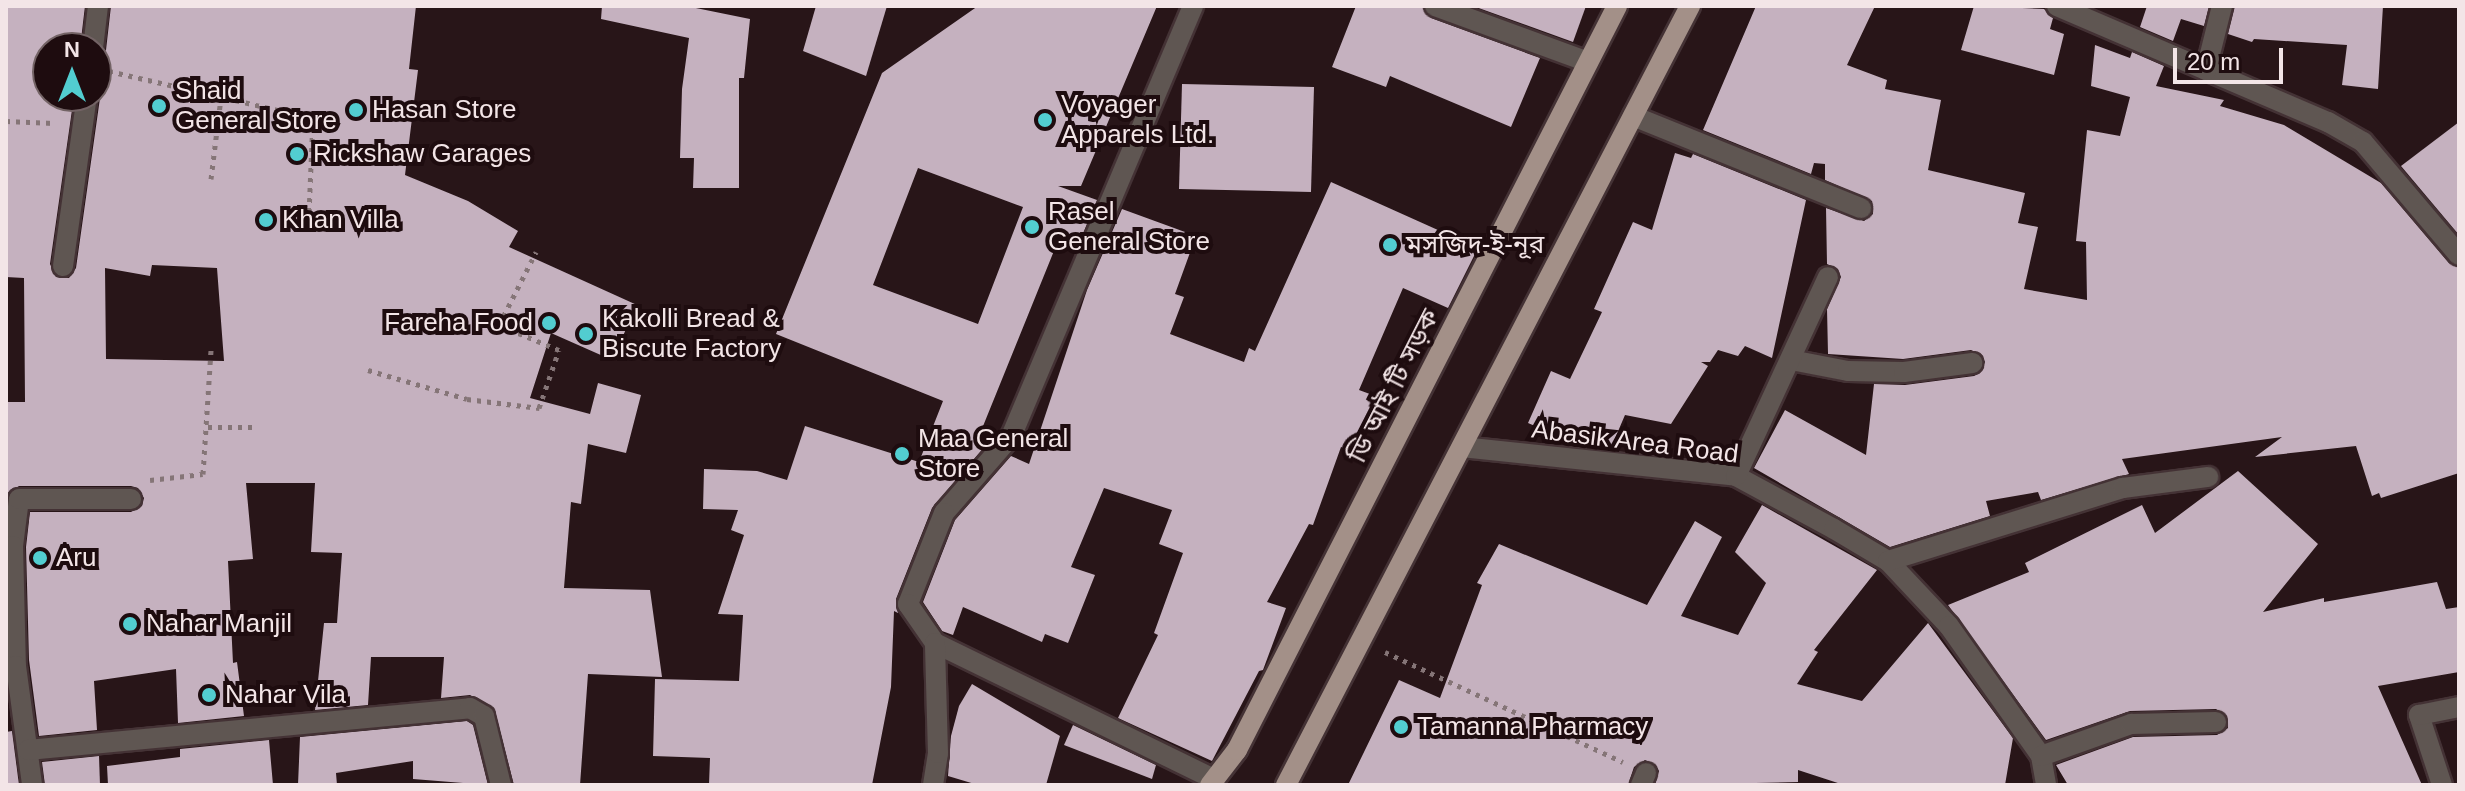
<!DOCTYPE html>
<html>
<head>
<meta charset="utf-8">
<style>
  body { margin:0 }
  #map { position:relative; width:2465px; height:791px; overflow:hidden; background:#281518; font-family:Arial,"Noto Sans Bengali",sans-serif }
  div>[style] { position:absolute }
  .building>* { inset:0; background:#c5b1bf }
  .path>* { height:5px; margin-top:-2.5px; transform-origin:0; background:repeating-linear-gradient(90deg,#857577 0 4px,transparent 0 10px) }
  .roads { filter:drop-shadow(2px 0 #443235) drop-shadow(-2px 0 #443235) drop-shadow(0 2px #443235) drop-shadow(0 -2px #443235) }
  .minor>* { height:20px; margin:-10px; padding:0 10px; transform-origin:10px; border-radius:10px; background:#5f5652 }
  .major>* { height:20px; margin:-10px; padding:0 10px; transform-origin:10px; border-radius:10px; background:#a39088 }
  .dots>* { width:22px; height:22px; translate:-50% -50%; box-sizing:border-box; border:4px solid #1e0c0f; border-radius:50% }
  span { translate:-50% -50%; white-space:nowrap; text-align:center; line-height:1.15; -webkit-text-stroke:8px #1e0c0f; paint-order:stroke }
  .poi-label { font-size:26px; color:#f3e5e7 }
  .left { translate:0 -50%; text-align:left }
  .right { translate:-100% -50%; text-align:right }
  .street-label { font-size:26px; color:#f3e5e7 }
  .frame { position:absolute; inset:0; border:8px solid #f3e5e7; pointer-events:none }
  .north { position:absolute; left:32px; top:32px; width:80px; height:80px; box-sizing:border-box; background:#1e0c0f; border:2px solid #736365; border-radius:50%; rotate:0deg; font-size:22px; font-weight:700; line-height:32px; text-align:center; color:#f3e5e7 }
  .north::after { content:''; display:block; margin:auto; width:28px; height:36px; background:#52cdd0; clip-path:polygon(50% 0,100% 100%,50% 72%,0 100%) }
  .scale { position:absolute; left:2173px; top:48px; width:110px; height:36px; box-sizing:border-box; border:4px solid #f3e5e7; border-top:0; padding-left:10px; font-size:24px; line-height:28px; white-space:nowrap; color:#f3e5e7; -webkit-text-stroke:6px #1e0c0f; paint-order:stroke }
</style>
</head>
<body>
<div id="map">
  <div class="building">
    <div style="clip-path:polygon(evenodd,6px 6px,85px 6px,80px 48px,48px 48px,48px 96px,74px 96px,50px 264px,56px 277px,69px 278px,76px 268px,100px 98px,96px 60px,106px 50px,111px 6px,416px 6px,409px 69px,418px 70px,405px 175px,468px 201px,518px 231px,509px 247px,637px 305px,612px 360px,551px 333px,530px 398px,590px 414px,598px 383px,641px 395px,626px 453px,588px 444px,581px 504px,571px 502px,564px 588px,650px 590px,662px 677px,588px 674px,580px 785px,514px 785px,494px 708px,470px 695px,441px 698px,444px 657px,371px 657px,368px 705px,315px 710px,324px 623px,337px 623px,342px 553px,311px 552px,315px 483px,246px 483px,253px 559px,228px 561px,233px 663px,237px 662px,244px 716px,178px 723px,176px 669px,94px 681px,97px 730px,39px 736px,29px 660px,26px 547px,30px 512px,131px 512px,142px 506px,144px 498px,138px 488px,131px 486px,19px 486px,6px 494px,6px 402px,25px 402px,24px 278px,6px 277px,6px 6px,152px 265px,217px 268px,224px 361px,106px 359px,105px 268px,150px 276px,152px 265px)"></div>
    <div style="clip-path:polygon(602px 6px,686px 6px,750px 19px,744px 78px,739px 78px,739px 188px,693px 188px,694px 158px,680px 158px,682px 89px,689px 38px,601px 19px)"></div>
    <div style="clip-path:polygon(816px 6px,887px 6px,866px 76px,803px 51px)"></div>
    <div style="clip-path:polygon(evenodd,978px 6px,1157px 6px,1081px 186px,1058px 186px,1097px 200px,1079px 243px,1060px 236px,977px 441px,986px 445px,932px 508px,896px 599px,898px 613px,894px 611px,891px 687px,872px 785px,709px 785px,710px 758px,653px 756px,655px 679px,739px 681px,743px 615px,718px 614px,744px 535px,731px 530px,738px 510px,703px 509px,704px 469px,757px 471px,787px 480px,805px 426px,919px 462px,943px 401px,776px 334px,882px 73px,978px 6px,918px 168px,1023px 207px,978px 324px,873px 285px,918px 168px)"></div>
    <div style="clip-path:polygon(1356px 6px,1422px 6px,1431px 18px,1540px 58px,1511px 127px,1390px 76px,1386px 87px,1332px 67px)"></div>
    <div style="clip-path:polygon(1473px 6px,1586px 6px,1573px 42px)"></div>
    <div style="clip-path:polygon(1756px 6px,1875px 6px,1847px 65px,1887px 80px,1885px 89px,1941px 100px,1928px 170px,2025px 193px,2018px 223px,2038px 227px,2024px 289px,2087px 300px,2086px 242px,2076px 241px,2087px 130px,2120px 136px,2130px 97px,2091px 86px,2095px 45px,2130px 58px,2132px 52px,2164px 66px,2156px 86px,2224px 100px,2220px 106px,2284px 125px,2381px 183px,2449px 263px,2459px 268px,2459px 473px,2381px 498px,2379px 493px,2372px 496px,2356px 446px,2255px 457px,2282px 437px,2122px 459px,2129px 474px,2041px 500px,2038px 492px,1986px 501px,1990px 516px,1890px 547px,1754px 468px,1785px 410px,1866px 455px,1874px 384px,1905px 385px,1974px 376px,1980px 373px,1985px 362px,1982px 355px,1971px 350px,1903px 359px,1828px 354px,1827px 309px,1841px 277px,1838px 269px,1827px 264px,1826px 208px,1864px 221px,1873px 214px,1872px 201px,1825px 180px,1825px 164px,1814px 163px,1811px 174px,1703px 130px)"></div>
    <div style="clip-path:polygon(1974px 6px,2044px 9px,2053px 18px,2050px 29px,2064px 34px,2054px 75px,1961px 50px)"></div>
    <div style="clip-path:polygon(2147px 6px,2209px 6px,2204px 26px,2181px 19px,2173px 41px,2140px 27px)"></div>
    <div style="clip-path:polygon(2235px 6px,2383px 6px,2378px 89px,2342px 85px,2347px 45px,2254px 39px,2252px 42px,2228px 34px)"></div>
    <div style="clip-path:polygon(1182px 84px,1314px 87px,1311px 192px,1179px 189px)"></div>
    <div style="clip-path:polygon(2459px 122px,2459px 235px,2401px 166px)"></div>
    <div style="clip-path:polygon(1675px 153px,1691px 158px,1693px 154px,1806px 200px,1772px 358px,1745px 346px,1738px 356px,1718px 350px,1710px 362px,1701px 362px,1708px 366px,1671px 424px,1625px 415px,1610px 450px,1584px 447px,1528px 423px,1551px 371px,1570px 379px,1602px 312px,1594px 309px,1633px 222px,1652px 230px)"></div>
    <div style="clip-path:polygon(1331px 182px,1478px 248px,1448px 308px,1403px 288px,1359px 390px,1378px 397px,1356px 453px,1341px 447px,1313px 525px,1309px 524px,1267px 602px,1286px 608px,1263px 670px,1259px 671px,1212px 761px,1118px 718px,1158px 635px,1154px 633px,1183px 553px,1159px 544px,1172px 510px,1104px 488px,1071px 567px,1095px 575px,1068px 643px,1045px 634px,1042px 642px,963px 607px,953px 635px,942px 631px,923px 602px,955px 520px,1011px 456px,1029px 464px,1087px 290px,1122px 209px,1196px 236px,1175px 294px,1184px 297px,1170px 334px,1244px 362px,1249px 348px,1255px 351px)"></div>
    <div style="clip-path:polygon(2238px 471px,2318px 544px,2263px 612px,2324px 598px,2324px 602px,2437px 582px,2446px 609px,2459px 607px,2459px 672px,2378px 686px,2422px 785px,2068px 785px,2056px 765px,2133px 737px,2217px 735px,2228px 728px,2227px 716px,2216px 709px,2130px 711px,2046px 740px,1948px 605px,2029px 572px,2025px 563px,2142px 505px,2155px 533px)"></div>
    <div style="clip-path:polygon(1762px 505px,1877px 570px,1814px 650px,1818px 652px,1797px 684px,1862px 701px,1928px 623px,2013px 738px,2005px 785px,1844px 785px,1798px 770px,1798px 782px,1655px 785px,1659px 771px,1656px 765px,1645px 760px,1634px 767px,1628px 785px,1348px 785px,1399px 680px,1440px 698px,1482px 585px,1477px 583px,1499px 544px,1647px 605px,1695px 521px,1722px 537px,1681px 616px,1738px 635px,1766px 583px,1735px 552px)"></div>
    <div style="clip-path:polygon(972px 684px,1060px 736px,1046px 785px,978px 785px,948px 776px,951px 736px,959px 706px)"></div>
    <div style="clip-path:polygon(467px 721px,473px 725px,488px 785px,413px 779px,413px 761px,336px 773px,337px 785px,298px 785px,300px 737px)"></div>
    <div style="clip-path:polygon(1073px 725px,1156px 765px,1152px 779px,1064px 745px)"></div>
    <div style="clip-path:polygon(12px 731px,19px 785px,6px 785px,6px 732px)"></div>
    <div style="clip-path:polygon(269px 740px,273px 785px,108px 785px,107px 766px,180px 757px,180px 749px)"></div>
    <div style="clip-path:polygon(99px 756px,100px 785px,45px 785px,42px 762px)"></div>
  </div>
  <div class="path">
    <div style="left:109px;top:71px;width:209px;rotate:13deg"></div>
    <div style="left:313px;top:118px;width:117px;rotate:92.4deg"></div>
    <div style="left:6px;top:121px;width:48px;rotate:2.4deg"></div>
    <div style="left:211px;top:179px;width:83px;rotate:-83deg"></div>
    <div style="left:368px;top:370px;width:103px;rotate:16.3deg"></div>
    <div style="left:467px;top:399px;width:73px;rotate:7.1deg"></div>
    <div style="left:539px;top:408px;width:61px;rotate:-71deg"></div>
    <div style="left:559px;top:350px;width:65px;rotate:-157.4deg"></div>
    <div style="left:499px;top:325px;width:82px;rotate:-63.1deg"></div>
    <div style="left:208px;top:427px;width:47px"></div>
    <div style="left:150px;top:480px;width:53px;rotate:-6.5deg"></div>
    <div style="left:203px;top:474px;width:125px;rotate:-86.3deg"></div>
    <div style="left:1385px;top:652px;width:262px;rotate:24.8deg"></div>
  </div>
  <div class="roads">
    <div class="minor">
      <div style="left:1193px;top:6px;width:466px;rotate:112.9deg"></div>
      <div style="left:1012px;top:435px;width:103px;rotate:131.1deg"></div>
      <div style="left:944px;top:513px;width:98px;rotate:111.6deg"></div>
      <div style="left:908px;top:604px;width:47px;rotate:55.3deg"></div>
      <div style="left:935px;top:643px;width:310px;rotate:26deg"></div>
      <div style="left:1435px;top:6px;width:163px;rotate:20.1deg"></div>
      <div style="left:2057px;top:6px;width:295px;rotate:23.2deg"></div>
      <div style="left:2328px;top:122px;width:40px;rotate:29.7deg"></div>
      <div style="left:2363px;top:142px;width:148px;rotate:49.7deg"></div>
      <div style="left:93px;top:48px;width:42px;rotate:-83.2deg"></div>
      <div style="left:2206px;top:70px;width:66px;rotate:-76deg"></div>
      <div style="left:1633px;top:116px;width:246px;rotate:22deg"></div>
      <div style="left:63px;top:266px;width:172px;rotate:-82deg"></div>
      <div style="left:1791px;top:360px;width:58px;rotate:10.9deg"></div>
      <div style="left:1848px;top:371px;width:56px;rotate:1deg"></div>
      <div style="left:1904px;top:372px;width:69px;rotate:-7.5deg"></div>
      <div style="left:1462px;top:447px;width:276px;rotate:6deg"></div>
      <div style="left:1736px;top:476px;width:111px;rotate:28.4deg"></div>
      <div style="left:1834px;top:529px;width:63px;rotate:30.7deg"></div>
      <div style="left:1888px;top:561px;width:89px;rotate:46.8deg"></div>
      <div style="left:1949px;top:626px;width:159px;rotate:54.7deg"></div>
      <div style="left:2041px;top:756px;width:29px;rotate:80deg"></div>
      <div style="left:1736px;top:476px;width:219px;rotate:-65.2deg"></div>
      <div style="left:6px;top:546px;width:7px"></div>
      <div style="left:13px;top:546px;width:47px;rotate:-82.7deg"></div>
      <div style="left:19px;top:499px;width:112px"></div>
      <div style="left:13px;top:546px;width:120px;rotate:88.6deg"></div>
      <div style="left:1888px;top:561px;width:246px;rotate:-17.3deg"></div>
      <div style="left:2123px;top:488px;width:86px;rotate:-7.4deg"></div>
      <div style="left:6px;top:667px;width:10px;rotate:-6deg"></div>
      <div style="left:16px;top:666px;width:120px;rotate:82.3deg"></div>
      <div style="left:28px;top:750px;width:444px;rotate:-5.4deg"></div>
      <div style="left:470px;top:708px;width:16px;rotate:30deg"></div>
      <div style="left:484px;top:716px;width:71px;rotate:76.2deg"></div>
      <div style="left:2041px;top:756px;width:96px;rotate:-19.6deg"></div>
      <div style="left:2131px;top:724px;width:85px;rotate:-1.3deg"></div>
      <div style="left:933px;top:785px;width:32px;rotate:-81deg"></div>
      <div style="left:938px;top:753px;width:110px;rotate:-91.6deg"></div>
      <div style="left:1641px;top:785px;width:13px;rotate:-67deg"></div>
      <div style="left:2442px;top:785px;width:74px;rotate:-108.2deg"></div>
      <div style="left:2419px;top:715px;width:41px;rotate:-11.3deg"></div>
    </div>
    <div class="major">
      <div style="left:1210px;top:785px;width:44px;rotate:-52.4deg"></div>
      <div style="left:1237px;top:750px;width:835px;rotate:-62.94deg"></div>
      <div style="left:1286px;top:785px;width:878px;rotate:-62.59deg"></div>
    </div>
  </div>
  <div class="dots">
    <div style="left:159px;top:106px;background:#52cdd0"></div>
    <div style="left:356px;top:110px;background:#52cdd0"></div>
    <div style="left:1045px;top:120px;background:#52cdd0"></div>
    <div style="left:297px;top:154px;background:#52cdd0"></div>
    <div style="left:266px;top:220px;background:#52cdd0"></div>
    <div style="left:1032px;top:227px;background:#52cdd0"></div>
    <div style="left:1390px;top:245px;background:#52cdd0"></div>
    <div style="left:549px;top:323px;background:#52cdd0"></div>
    <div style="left:586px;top:334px;background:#52cdd0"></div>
    <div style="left:902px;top:454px;background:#52cdd0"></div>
    <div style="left:40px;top:558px;background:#52cdd0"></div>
    <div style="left:130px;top:624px;background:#52cdd0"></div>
    <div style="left:209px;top:695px;background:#52cdd0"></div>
    <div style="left:1401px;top:727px;background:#52cdd0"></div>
  </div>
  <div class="poi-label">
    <span class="left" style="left:175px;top:106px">Shaid<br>General Store</span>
    <span class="left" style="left:1061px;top:120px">Voyager<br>Apparels Ltd.</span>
    <span class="left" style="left:372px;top:110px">Hasan Store</span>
    <span class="left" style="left:313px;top:154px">Rickshaw Garages</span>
    <span class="left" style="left:1048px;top:227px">Rasel<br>General Store</span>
    <span class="left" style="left:282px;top:220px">Khan Villa</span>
    <span class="left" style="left:1406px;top:245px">মসজিদ-ই-নূর</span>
    <span class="left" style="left:602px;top:334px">Kakolli Bread &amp;<br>Biscute Factory</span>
    <span class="right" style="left:533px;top:323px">Fareha Food</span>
    <span class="left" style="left:918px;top:454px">Maa General<br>Store</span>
    <span class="left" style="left:56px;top:558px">Aru</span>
    <span class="left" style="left:146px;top:624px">Nahar Manjil</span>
    <span class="left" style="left:225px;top:695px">Nahar Vila</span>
    <span class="left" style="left:1417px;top:727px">Tamanna Pharmacy</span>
  </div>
  <div class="street-label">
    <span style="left:1394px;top:386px;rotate:-63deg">ডি আই টি সড়ক</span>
    <span style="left:1635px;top:442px;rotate:7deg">Abasik Area Road</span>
  </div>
  <div class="frame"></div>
  <div class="north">N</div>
  <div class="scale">20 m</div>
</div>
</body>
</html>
